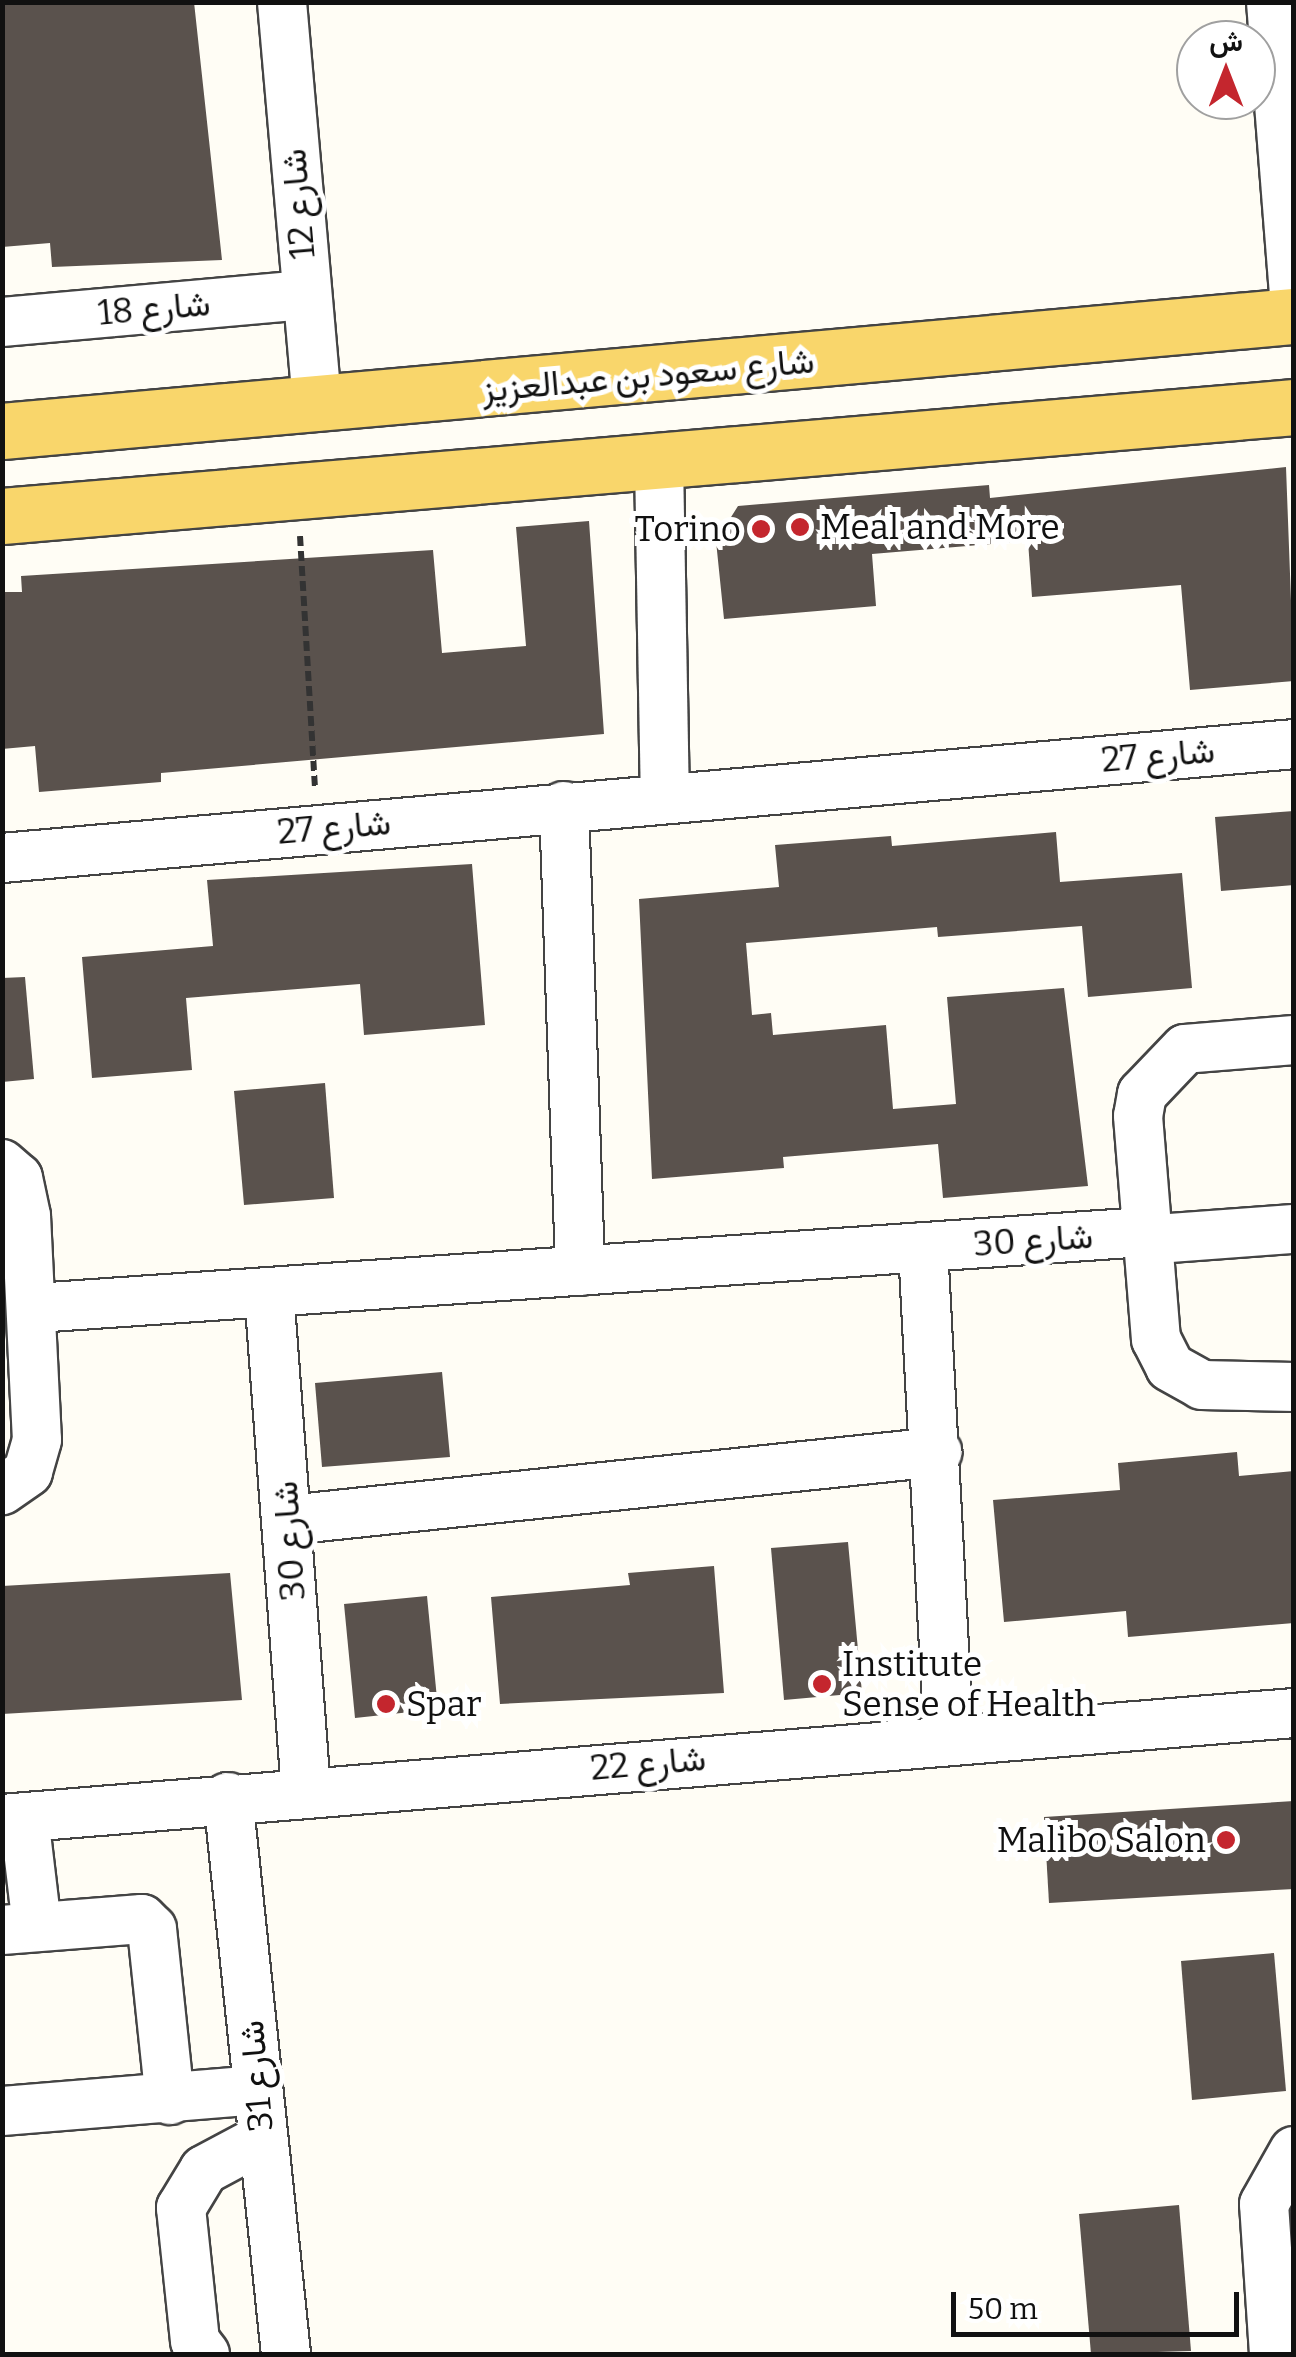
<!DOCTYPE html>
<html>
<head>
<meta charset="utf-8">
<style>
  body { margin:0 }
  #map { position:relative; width:1296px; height:2357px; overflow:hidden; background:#fffdf5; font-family:Bitter,Vazirmatn,serif }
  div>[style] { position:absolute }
  .building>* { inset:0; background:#5a524d }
  .path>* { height:6px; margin-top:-3px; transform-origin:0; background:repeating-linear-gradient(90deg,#333 0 10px,transparent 0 15px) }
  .roads { filter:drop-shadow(2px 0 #444) drop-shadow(-2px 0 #444) drop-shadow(0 2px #444) drop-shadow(0 -2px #444) }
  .minor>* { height:48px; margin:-24px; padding:0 24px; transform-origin:24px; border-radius:24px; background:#fff }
  .major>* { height:55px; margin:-27.5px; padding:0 27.5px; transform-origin:27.5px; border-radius:27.5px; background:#f9d66b }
  .dots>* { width:28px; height:28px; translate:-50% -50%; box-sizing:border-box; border:5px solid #fff; border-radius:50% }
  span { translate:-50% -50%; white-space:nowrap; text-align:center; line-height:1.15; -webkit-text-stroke:10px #fff; paint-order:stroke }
  .street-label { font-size:35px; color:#111 }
  .poi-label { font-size:35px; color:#111 }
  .left { translate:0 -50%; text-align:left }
  .right { translate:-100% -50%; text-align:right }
  .frame { position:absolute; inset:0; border:5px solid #111; pointer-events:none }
  .north { position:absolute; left:1176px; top:20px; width:100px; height:100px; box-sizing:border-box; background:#fff; border:2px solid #a0a0a0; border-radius:50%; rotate:0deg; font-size:28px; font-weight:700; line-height:40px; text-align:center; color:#111 }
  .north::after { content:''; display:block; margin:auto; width:35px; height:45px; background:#c4262e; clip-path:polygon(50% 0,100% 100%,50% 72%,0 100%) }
  .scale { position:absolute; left:951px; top:2292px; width:288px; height:45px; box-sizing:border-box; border:5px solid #111; border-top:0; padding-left:12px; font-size:30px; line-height:35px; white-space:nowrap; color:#111; -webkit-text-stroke:8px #fff; paint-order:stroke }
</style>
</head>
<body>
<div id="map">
  <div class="building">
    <div style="clip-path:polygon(2px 2px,194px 2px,222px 260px,52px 267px,50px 243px,2px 247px)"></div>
    <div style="clip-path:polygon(1286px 467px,1294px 681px,1190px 690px,1181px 585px,1032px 597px,1028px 541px,872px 554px,876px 606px,724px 619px,716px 541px,738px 506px,989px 485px,990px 498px)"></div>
    <div style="clip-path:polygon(589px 521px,604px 734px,161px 773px,161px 782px,39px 792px,35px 746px,2px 749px,2px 592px,22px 592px,21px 576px,433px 550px,442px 653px,526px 646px,516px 527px)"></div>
    <div style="clip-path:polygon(1294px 811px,1294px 885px,1221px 891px,1215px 817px)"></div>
    <div style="clip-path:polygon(1056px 832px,1060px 882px,1182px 873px,1192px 988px,1088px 997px,1082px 926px,938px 937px,937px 927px,746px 943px,752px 1015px,771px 1013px,773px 1035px,886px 1025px,893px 1109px,956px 1104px,947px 997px,1064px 988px,1088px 1186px,943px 1198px,938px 1144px,783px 1157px,784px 1168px,652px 1179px,639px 899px,779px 887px,775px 845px,891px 836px,892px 846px)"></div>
    <div style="clip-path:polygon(472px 864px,485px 1025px,364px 1035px,360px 984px,186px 998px,192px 1070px,92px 1078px,82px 957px,213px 946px,207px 880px)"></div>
    <div style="clip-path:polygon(25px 977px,34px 1079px,2px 1082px,2px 978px)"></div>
    <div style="clip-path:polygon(325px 1083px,334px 1198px,244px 1205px,234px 1091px)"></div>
    <div style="clip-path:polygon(442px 1372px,450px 1457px,322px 1467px,315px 1383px)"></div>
    <div style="clip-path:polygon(1237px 1452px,1239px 1476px,1294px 1471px,1294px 1623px,1128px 1637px,1126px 1611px,1004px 1622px,993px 1500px,1120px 1490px,1118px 1463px)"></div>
    <div style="clip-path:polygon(848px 1542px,862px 1693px,784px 1700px,771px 1548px)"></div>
    <div style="clip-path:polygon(714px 1566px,724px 1693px,500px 1704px,491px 1597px,630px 1585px,628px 1573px)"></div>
    <div style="clip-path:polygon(230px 1573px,242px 1700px,2px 1714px,2px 1586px)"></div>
    <div style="clip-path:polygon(427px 1596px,438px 1709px,355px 1718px,344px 1604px)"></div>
    <div style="clip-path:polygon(1294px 1801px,1294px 1889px,1049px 1903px,1044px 1817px)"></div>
    <div style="clip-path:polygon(1274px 1953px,1286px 2091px,1192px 2100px,1181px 1961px)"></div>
    <div style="clip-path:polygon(1179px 2205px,1191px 2351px,1091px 2354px,1079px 2214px)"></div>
  </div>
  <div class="path">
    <div style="left:300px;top:536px;width:252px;rotate:86.6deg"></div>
  </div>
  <div class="roads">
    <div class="minor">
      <div style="left:282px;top:2px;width:406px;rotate:85deg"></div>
      <div style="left:1271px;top:2px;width:295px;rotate:85.5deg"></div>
      <div style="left:2px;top:322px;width:305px;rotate:-5.1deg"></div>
      <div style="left:659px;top:461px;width:335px;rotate:89deg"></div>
      <div style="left:564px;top:806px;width:465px;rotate:88deg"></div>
      <div style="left:2px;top:858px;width:1297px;rotate:-5.04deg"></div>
      <div style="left:1294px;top:1040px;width:109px;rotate:175.3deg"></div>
      <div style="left:1185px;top:1049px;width:62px;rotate:133.7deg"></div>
      <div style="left:1142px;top:1094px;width:22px;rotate:100deg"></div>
      <div style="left:1138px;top:1116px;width:224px;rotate:85.4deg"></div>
      <div style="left:1156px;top:1339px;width:31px;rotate:63deg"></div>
      <div style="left:1170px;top:1367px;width:37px;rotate:29deg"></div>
      <div style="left:1202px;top:1385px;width:92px;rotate:1.2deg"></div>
      <div style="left:2px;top:1164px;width:21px;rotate:41deg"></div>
      <div style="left:18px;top:1178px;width:39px;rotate:78deg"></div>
      <div style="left:26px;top:1216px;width:224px;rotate:87.2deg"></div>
      <div style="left:37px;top:1440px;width:33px;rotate:106deg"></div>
      <div style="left:28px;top:1472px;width:32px;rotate:145deg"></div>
      <div style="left:1143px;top:1240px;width:151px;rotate:-4.2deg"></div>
      <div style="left:923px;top:1247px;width:493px;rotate:87deg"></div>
      <div style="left:269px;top:1292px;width:500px;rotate:85.76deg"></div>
      <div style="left:35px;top:1308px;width:1111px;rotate:-3.92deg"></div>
      <div style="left:288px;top:1520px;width:653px;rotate:-5.98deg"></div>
      <div style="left:228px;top:1797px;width:560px;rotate:84.06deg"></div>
      <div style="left:24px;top:1817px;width:110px;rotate:83.2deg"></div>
      <div style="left:2px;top:1819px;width:1296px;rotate:-4.69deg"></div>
      <div style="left:2px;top:1930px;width:140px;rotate:-4.5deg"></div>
      <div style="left:142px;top:1919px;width:14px;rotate:45deg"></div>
      <div style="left:152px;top:1929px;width:172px;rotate:84deg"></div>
      <div style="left:2px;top:2111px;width:257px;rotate:-4.7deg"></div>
      <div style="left:205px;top:2354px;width:16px;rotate:-128deg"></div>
      <div style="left:195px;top:2341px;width:134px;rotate:-96deg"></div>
      <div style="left:181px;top:2208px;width:44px;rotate:-58.8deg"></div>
      <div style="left:204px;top:2170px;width:66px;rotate:-28.1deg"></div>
      <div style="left:1274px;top:2354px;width:150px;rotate:-93.8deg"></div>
      <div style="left:1264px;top:2204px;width:61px;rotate:-60.5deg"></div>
    </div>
    <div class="major">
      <div style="left:2px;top:431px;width:1297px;rotate:-5.09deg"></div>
      <div style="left:2px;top:516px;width:1297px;rotate:-4.82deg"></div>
    </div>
  </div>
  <div class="dots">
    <div style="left:800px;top:527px;background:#c4262e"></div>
    <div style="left:761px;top:529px;background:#c4262e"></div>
    <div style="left:822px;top:1684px;background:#c4262e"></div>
    <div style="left:386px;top:1704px;background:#c4262e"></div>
    <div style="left:1226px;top:1840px;background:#c4262e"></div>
  </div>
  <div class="street-label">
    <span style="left:298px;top:204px;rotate:-95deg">شارع 12</span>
    <span style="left:154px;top:308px;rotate:-5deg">شارع 18</span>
    <span style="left:648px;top:375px;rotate:-5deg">شارع سعود بن عبدالعزيز</span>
    <span style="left:1158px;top:755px;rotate:-5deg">شارع 27</span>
    <span style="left:334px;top:827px;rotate:-5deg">شارع 27</span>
    <span style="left:1033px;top:1240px;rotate:-4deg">شارع 30</span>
    <span style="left:289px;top:1541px;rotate:-94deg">شارع 30</span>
    <span style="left:648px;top:1763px;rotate:-5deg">شارع 22</span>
    <span style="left:256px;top:2076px;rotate:-95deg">شارع 31</span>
  </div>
  <div class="poi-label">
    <span class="left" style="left:820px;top:527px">Meal and More</span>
    <span class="right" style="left:741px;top:529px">Torino</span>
    <span class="left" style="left:842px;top:1684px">Institute<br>Sense of Health</span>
    <span class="left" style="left:406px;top:1704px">Spar</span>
    <span class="right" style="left:1206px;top:1840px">Malibo Salon</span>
  </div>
  <div class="frame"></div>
  <div class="north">ش</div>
  <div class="scale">50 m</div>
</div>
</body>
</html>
